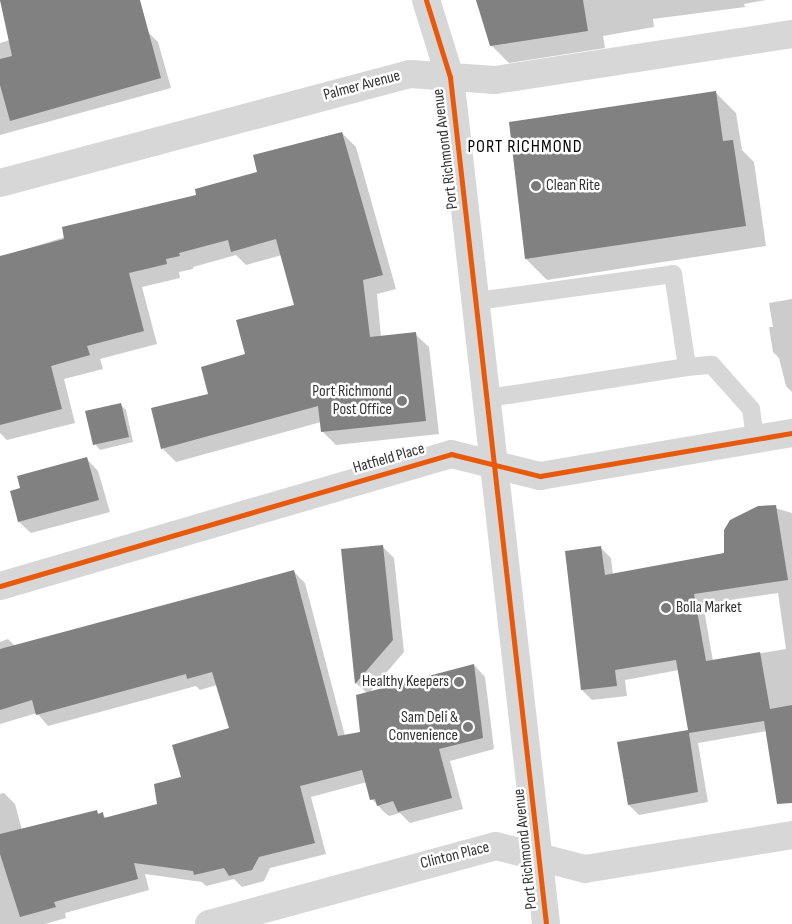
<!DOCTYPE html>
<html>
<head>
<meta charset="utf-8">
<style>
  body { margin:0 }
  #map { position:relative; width:792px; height:924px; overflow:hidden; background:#fff; font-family:"Sofia Sans Condensed",sans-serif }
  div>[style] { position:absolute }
  .shadow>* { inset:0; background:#0003 }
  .building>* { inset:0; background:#818181 }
  .service>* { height:18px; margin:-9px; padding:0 9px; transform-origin:9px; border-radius:9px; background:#d7d7d7 }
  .minor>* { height:28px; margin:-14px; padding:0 14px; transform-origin:14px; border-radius:14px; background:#d7d7d7 }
  .tertiary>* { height:28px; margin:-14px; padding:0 14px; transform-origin:14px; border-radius:14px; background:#d7d7d7 }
  .cycleway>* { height:5px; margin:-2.5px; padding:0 2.5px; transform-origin:2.5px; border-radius:2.5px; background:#e8590c }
  .dots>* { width:14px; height:14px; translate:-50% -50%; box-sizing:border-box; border:2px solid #fff; border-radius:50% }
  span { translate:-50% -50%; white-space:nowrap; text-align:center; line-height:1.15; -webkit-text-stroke:5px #fff; paint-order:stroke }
  .street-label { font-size:16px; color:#333 }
  .poi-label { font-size:16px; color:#333 }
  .left { translate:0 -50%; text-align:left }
  .right { translate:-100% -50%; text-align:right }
  .neighbourhood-label { font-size:18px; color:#000; letter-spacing:1px }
</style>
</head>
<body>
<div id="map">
  <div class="shadow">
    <div style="clip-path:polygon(0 0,93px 0,148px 32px,158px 42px,171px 88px,0 135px,0 43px,10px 40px)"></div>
    <div style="clip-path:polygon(476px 0,766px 0,744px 4px,745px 7px,653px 19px,654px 27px,603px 36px,605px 48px,509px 63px,491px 45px)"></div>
    <div style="clip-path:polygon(715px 92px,736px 113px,742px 150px,754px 162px,766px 246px,547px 280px,526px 259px)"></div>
    <div style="clip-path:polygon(342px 133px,356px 147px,396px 289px,377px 294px,381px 337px,415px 334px,429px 347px,439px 434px,336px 445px,322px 431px,321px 422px,176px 462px,163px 449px,153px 409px,209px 395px,296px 305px,282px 255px,246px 265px,236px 255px,193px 267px,193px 269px,179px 272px,180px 278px,142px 287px,157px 344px,100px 359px,103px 369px,64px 379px,75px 423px,7px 440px,0 433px,0 257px,198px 196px,259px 173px)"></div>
    <div style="clip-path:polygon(792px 299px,792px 392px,786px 386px,779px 358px,773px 352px,769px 327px,773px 327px,769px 303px)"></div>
    <div style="clip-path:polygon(120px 404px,126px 410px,133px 442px,100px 450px,95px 444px)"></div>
    <div style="clip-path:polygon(87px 459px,98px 471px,110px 512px,31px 533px,19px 522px)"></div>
    <div style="clip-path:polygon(evenodd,768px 506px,792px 513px,792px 789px,767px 731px,698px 743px,708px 802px,639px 815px,629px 805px,689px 731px,679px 670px,625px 680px,627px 696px,592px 700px,582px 690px,601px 548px,611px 558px,613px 575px,726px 554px,768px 506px,778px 593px,786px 649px,713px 661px,703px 604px,778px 593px)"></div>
    <div style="clip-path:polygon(383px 547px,394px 558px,404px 652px,369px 693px,474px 665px,485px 677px,494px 749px,450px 761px,463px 809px,410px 823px,400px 813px,389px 816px,383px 811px,372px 799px,367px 782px,311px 797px,326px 854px,270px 868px,264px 881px,242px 887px,234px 879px,206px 886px,202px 882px,145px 874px,149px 890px,65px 913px,66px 918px,45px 924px,0 924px,0 794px,4px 793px,15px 804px,22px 830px,96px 812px,107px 818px,159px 805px,230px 729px,217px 685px,200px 690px,196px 686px,48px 726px,37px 713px,0 724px,0 642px,8px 639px,15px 646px,294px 572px,305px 583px,345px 736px,362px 733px,367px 693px,356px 683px,343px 551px)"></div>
  </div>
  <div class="building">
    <div style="clip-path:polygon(0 0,140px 0,161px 78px,10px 121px,0 85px,0 59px,12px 56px)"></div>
    <div style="clip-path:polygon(476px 0,583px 0,588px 31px,490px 46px)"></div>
    <div style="clip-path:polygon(716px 91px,723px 141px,733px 140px,746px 226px,525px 259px,509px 122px)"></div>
    <div style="clip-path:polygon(342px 132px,383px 275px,363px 280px,370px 337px,416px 332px,426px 421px,321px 432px,318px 406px,161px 449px,151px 408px,208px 394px,201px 367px,245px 354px,236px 320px,294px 305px,276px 239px,231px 252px,228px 240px,179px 253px,180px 256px,166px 259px,167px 264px,129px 273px,144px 331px,87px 346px,90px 355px,51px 366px,62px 409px,0 425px,0 256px,64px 239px,62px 227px,196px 195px,195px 189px,257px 172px,253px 155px)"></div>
    <div style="clip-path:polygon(121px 403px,129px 437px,93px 445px,85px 411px)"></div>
    <div style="clip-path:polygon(87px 457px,99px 500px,18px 522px,10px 491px,20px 488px,17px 476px)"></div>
    <div style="clip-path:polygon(776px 505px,788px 580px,694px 594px,706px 661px,760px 652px,770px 709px,792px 705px,792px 803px,777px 804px,764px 721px,689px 733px,698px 792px,628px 805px,617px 742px,688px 730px,676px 660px,615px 670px,617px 686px,581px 690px,565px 551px,601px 546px,605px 575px,724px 553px,724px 530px,730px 520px,758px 506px)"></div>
    <div style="clip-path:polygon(383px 545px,393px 640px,355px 684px,341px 549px)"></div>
    <div style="clip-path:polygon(294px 570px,338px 736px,360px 732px,356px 695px,474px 664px,483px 738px,439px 749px,452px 798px,398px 812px,393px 801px,377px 806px,375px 799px,370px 800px,362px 770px,300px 786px,315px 843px,259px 857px,252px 870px,229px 876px,224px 868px,194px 875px,193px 871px,134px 863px,138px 879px,54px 902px,56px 907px,20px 917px,0 854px,0 834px,97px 810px,98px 814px,103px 812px,104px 818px,157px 804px,154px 784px,181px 777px,172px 745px,229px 728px,212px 672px,187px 679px,186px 674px,36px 715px,32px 700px,0 710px,0 649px)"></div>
  </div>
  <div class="service">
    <div style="left:477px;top:301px;width:198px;rotate:-7.8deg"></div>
    <div style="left:673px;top:274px;width:94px;rotate:81.4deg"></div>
    <div style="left:687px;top:367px;width:200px;rotate:171.1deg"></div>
    <div style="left:687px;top:367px;width:25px;rotate:-5deg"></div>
    <div style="left:712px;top:365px;width:59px;rotate:48.4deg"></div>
    <div style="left:751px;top:409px;width:30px;rotate:82deg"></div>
  </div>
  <div class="minor">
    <div style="left:0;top:183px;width:424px;rotate:-14.9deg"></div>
    <div style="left:410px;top:74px;width:85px;rotate:4deg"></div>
    <div style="left:495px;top:80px;width:301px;rotate:-8.8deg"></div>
    <div style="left:0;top:586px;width:470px;rotate:-16.3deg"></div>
    <div style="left:451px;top:454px;width:92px;rotate:13.9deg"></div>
    <div style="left:540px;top:476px;width:256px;rotate:-9.7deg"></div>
    <div style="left:209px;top:924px;width:297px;rotate:-15.2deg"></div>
    <div style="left:496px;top:846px;width:92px;rotate:14.5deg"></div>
    <div style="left:585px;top:869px;width:210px;rotate:-9.3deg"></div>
  </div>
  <div class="tertiary">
    <div style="left:426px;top:0;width:81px;rotate:72.7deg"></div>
    <div style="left:450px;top:77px;width:852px;rotate:83.53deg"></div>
  </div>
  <div class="cycleway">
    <div style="left:426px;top:0;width:81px;rotate:72.7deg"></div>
    <div style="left:450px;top:77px;width:852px;rotate:83.53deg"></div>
    <div style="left:0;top:586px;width:470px;rotate:-16.3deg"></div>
    <div style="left:451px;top:454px;width:92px;rotate:13.9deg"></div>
    <div style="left:540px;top:476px;width:256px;rotate:-9.7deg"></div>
  </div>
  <div class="dots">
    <div style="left:536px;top:186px;background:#7a7a7a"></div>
    <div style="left:402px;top:401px;background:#7a7a7a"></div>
    <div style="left:666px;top:608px;background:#7a7a7a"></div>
    <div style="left:459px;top:682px;background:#7a7a7a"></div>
    <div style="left:468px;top:727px;background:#7a7a7a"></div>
  </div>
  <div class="street-label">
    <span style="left:362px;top:86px;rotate:-15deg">Palmer Avenue</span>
    <span style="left:446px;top:149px;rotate:-97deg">Port Richmond Avenue</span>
    <span style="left:389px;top:459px;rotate:-16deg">Hatfield Place</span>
    <span style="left:526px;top:849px;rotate:-96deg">Port Richmond Avenue</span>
    <span style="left:455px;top:856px;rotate:-14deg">Clinton Place</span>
  </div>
  <div class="poi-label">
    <span class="left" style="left:546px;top:186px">Clean Rite</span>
    <span class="right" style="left:392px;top:401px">Port Richmond<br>Post Office</span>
    <span class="left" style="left:676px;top:608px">Bolla Market</span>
    <span class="right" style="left:449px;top:682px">Healthy Keepers</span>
    <span class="right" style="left:458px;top:727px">Sam Deli &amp;<br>Convenience</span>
  </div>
  <div class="neighbourhood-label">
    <span style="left:525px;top:147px">PORT RICHMOND</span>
  </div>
</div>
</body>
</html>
